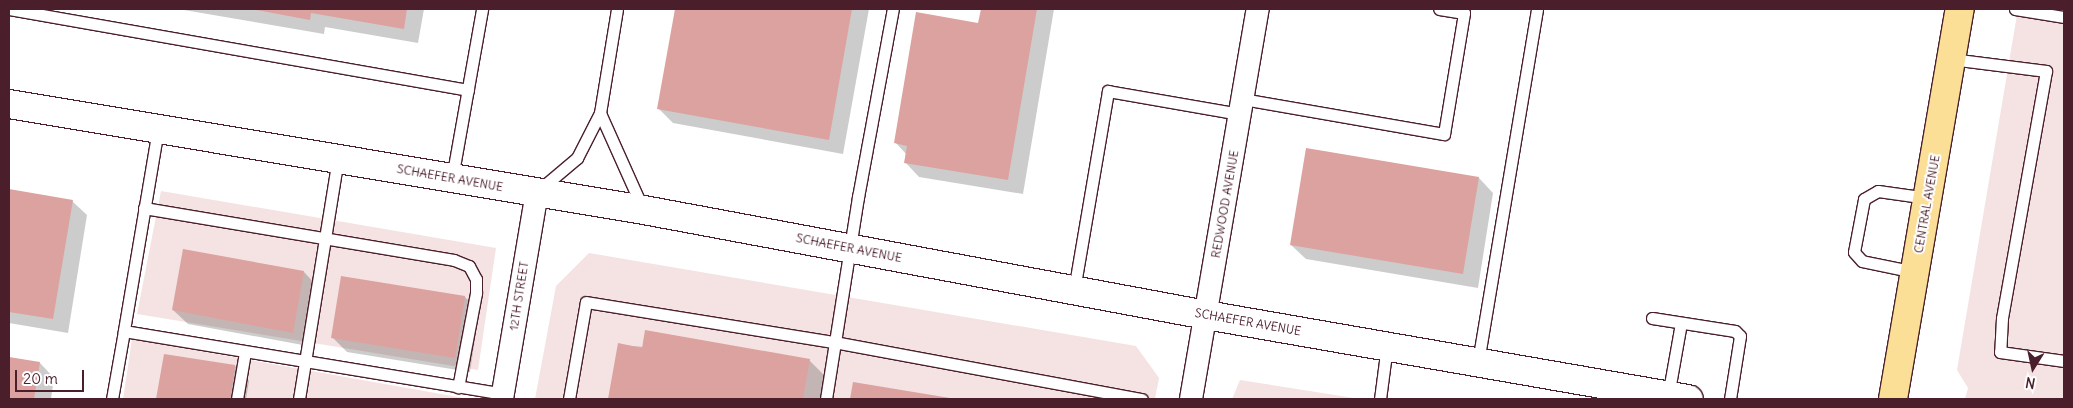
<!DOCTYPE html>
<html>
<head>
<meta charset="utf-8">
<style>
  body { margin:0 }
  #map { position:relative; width:2073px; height:408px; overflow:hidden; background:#fff; font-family:Delius,sans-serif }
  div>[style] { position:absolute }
  .built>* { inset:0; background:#f4e3e2 }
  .shadow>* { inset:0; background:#0003 }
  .building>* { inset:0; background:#dca2a0 }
  .roads { filter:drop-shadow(1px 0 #4a1f2b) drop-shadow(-1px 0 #4a1f2b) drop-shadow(0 1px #4a1f2b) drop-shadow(0 -1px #4a1f2b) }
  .lane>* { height:11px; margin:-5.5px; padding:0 5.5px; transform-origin:5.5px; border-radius:5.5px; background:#fff }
  .street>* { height:22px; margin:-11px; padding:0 11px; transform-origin:11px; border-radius:11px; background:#fff }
  .secondary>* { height:28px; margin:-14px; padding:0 14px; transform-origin:14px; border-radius:14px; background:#fff }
  .primary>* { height:28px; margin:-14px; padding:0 14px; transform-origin:14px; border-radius:14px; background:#fbdf96 }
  span { translate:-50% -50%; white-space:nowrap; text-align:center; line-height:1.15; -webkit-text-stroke:4px #fff; paint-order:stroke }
  .street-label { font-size:12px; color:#4a1f2b }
  .frame { position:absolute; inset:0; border:10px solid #4a1f2b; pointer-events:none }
  .north { position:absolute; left:2008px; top:343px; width:50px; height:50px; -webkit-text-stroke:4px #fff; paint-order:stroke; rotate:190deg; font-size:14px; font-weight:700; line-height:20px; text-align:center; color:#4a1f2b }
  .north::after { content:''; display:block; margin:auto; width:18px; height:22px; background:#4a1f2b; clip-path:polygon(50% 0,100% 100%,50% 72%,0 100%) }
  .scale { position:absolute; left:15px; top:370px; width:69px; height:22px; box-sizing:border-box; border:2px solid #4a1f2b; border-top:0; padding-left:6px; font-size:15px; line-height:18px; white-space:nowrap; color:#4a1f2b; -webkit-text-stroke:4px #fff; paint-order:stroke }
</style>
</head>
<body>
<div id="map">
  <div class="built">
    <div style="clip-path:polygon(2018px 9px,2064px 9px,2064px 399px,1965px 399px,1968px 388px,1957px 370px)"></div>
    <div style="clip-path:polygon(161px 191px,496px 248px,478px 370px,137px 314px)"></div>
    <div style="clip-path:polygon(589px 253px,1136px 346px,1159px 378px,1155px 399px,535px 399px,556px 286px)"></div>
    <div style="clip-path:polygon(132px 339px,469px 399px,123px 399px)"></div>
    <div style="clip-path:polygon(1240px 380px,1360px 399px,1232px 399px)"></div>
  </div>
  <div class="shadow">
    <div style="clip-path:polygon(178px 9px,424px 9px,418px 43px,325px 27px,324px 34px)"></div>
    <div style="clip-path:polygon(676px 9px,869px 9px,843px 154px,673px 123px,659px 109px)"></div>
    <div style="clip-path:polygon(982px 9px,1054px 9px,1023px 194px,919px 177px,905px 162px,906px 154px,896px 143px,979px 24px)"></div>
    <div style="clip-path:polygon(1479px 178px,1493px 193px,1478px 288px,1306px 259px,1291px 245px)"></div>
    <div style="clip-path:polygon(9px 190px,72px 201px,87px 215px,68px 333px,9px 323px)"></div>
    <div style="clip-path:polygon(184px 250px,304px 272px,318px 287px,308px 346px,188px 324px,173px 310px)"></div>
    <div style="clip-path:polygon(465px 297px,479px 312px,470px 372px,347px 352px,333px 338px)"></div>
    <div style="clip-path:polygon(619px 345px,809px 360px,824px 375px,820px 399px,609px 399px)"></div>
    <div style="clip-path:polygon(165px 355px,235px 366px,249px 381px,246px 399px,158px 399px)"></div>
    <div style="clip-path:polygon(9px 358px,40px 363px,54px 378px,51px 399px,9px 399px)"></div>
    <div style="clip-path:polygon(854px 383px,949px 399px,852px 399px)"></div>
  </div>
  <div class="building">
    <div style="clip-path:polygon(252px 9px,407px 9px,404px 29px,311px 13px,310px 20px)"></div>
    <div style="clip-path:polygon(675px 9px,852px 9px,829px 140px,657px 109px)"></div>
    <div style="clip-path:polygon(981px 9px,1037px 9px,1008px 180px,904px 163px,907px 146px,894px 143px,916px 12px,978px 23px)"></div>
    <div style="clip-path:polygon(1306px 148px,1479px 177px,1463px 274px,1290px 245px)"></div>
    <div style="clip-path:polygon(9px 189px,73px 200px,53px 319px,9px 312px)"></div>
    <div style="clip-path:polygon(183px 249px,304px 271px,293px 333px,172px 310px)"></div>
    <div style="clip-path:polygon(341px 276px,465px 296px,455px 358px,331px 338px)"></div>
    <div style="clip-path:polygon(645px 330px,810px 359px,803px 399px,608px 399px,618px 343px,642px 348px)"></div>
    <div style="clip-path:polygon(164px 354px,235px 365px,230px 399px,156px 399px)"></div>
    <div style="clip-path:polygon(9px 357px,40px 362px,34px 399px,9px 399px)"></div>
    <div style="clip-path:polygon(853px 382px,950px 398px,950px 399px,850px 399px)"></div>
  </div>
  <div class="roads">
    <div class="lane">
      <div style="left:9px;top:9px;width:466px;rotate:10deg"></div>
      <div style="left:2015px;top:9px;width:50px;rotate:9.3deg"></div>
      <div style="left:1951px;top:59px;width:96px;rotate:7.2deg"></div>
      <div style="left:2046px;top:71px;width:251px;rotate:100.1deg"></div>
      <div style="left:2002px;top:318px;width:34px;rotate:93deg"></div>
      <div style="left:2000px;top:352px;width:65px;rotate:8deg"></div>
      <div style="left:1243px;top:99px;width:204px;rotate:9.9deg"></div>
      <div style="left:1444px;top:134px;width:123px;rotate:-80.6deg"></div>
      <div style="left:1464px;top:13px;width:25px;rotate:-171deg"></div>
      <div style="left:600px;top:113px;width:105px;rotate:65.9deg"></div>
      <div style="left:158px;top:129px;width:205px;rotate:99.6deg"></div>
      <div style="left:124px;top:331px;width:384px;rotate:9.4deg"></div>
      <div style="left:452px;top:178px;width:172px;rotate:-79.9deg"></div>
      <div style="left:539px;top:190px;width:50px;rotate:-40.1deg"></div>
      <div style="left:577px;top:158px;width:51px;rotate:-62.9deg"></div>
      <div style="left:600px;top:113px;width:105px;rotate:-80.7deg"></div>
      <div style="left:144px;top:208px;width:314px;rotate:9.5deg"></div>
      <div style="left:454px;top:260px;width:16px;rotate:22deg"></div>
      <div style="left:469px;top:266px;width:15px;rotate:62deg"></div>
      <div style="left:476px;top:279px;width:14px;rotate:90deg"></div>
      <div style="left:476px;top:293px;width:96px;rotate:100.8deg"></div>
      <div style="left:1915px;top:272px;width:54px;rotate:-168.3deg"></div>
      <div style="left:1862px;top:261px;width:12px;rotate:-132deg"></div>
      <div style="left:1854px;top:252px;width:54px;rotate:-79.3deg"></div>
      <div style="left:1864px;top:199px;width:16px;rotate:-30deg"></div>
      <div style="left:1878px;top:191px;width:50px;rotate:8deg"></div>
      <div style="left:1074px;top:290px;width:202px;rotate:-80.3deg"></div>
      <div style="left:1108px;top:91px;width:134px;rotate:9.9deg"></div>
      <div style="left:1652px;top:318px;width:84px;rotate:8.9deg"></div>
      <div style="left:1735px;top:331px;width:7px;rotate:45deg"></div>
      <div style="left:1740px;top:336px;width:64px;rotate:99deg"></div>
      <div style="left:1478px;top:362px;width:358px;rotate:-80.5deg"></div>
      <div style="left:1668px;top:396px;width:74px;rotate:-79.9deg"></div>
      <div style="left:112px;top:399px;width:69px;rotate:-80deg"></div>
      <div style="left:237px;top:399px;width:48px;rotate:-80.3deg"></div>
      <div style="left:299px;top:399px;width:243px;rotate:-80.8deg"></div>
      <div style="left:569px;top:399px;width:98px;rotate:-80.1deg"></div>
      <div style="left:586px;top:302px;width:251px;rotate:9.2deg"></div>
      <div style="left:834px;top:342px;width:313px;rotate:10.5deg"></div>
      <div style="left:826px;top:399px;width:205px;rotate:-81deg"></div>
      <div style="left:858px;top:197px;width:191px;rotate:-79.5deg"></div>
      <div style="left:1380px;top:399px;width:53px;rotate:-82.5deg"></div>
    </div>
    <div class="street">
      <div style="left:502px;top:399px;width:210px;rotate:-80.4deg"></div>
      <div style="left:1191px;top:399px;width:396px;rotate:-80.3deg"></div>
    </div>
    <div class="secondary">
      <div style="left:9px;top:104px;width:644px;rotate:9.48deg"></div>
      <div style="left:644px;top:210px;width:572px;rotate:10.58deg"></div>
      <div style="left:1206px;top:315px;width:490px;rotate:9.9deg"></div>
    </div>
    <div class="primary">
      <div style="left:1893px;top:399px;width:396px;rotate:-80.3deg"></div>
    </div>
  </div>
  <div class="street-label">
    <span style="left:450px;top:178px;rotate:10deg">SCHAEFER AVENUE</span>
    <span style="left:1225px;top:204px;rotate:-80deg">REDWOOD AVENUE</span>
    <span style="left:1927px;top:204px;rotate:-80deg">CENTRAL AVENUE</span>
    <span style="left:849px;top:248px;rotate:11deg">SCHAEFER AVENUE</span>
    <span style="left:519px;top:296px;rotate:-81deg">12TH STREET</span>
    <span style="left:1248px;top:322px;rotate:10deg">SCHAEFER AVENUE</span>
  </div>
  <div class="frame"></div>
  <div class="north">N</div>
  <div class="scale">20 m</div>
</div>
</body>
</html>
